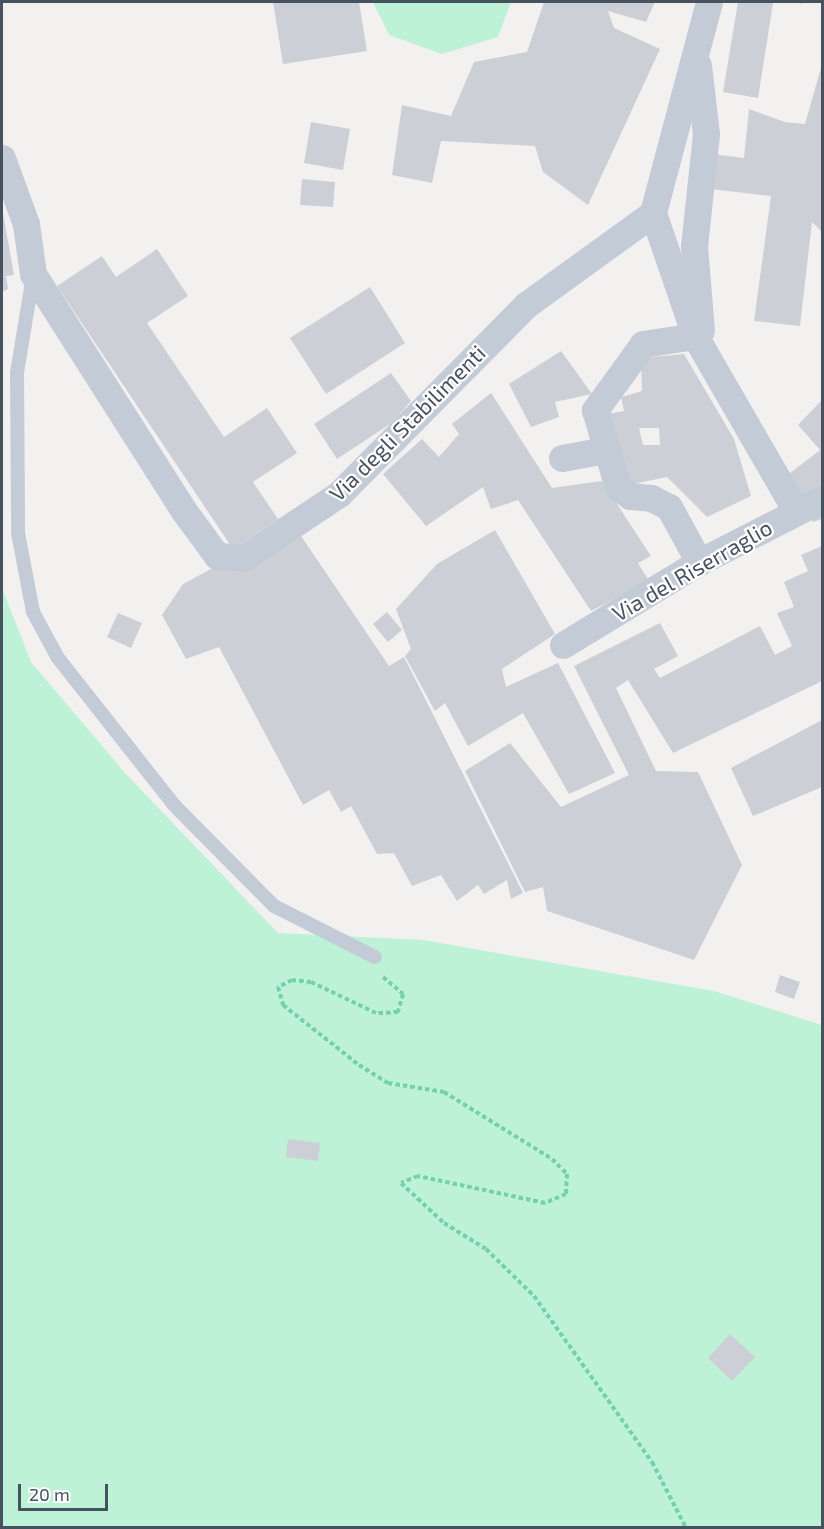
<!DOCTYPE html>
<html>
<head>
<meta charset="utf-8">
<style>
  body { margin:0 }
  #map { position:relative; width:824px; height:1529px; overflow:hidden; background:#f3f0f0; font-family:"Exo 2",sans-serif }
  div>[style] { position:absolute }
  .green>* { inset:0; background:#bdf2d6 }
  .building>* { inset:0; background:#cccfd5 }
  .path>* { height:4px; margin-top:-2px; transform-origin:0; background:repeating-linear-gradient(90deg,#73d2ab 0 4.5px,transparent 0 7.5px) }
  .lane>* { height:14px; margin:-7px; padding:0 7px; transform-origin:7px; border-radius:7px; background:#c3cbd6 }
  .street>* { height:27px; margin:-13.5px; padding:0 13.5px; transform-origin:13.5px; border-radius:13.5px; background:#c3cbd6 }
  span { translate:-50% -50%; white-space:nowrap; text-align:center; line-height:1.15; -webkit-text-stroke:4.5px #fff; paint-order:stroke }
  .street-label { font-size:22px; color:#47525f }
  .frame { position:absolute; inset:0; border:3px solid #47525f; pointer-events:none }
  .scale { position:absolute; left:18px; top:1484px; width:90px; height:27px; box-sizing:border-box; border:3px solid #47525f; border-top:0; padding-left:8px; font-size:18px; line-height:21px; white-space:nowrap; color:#47525f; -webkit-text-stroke:4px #fff; paint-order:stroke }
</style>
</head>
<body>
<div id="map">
  <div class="green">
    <div style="clip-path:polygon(373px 2px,511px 2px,498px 37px,442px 54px,389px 35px)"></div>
    <div style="clip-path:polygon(2px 588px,31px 662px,126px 774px,278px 933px,423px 940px,714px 991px,822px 1025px,822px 1527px,2px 1527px)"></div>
  </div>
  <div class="building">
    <div style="clip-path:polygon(273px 2px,359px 2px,367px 51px,283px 64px)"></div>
    <div style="clip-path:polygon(544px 2px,655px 2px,646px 22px,608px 11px,614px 28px,660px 49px,588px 205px,543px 172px,535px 146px,441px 141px,432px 183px,392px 175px,402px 105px,451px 116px,474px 62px,527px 52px)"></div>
    <div style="clip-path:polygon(738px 2px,773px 3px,758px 98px,723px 92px)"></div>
    <div style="clip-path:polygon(822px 64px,822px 232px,812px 222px,800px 326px,754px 321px,771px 196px,711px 189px,713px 154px,744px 158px,749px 109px,785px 122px,805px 124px)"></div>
    <div style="clip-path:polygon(311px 122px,350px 129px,343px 170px,304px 163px)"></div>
    <div style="clip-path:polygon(302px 179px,335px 182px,333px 207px,300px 205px)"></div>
    <div style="clip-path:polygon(2px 207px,14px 275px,6px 276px,8px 289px,2px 292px)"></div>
    <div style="clip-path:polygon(157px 249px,188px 296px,147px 323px,224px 437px,267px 408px,297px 453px,253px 482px,278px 519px,233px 549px,57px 286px,102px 256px,116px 277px)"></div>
    <div style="clip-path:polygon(370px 287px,405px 343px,326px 394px,290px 338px)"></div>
    <div style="clip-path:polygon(561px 351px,592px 394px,555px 402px,559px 417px,531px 427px,509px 384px)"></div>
    <div style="clip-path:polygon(evenodd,684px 354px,734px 439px,751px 496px,707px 517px,667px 477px,624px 486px,607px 414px,624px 411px,621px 397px,642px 391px,641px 358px,684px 354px,639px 428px,659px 428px,660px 445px,643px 445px,639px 428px)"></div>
    <div style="clip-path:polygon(391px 373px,411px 401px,393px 422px,337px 459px,314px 424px)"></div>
    <div style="clip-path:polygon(491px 393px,552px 488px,602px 481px,651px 556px,638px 563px,649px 581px,591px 611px,518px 500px,491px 509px,483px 487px,426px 526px,383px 474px,422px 439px,439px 457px,459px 434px,452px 424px)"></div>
    <div style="clip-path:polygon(822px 400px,822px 519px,813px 522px,785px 477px,820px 450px,798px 425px)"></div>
    <div style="clip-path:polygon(495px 530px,555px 634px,502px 669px,506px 687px,558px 663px,615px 773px,569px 794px,523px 713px,468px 746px,445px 703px,435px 711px,405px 656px,411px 649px,396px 609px,437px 564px)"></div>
    <div style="clip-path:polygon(299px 533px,389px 666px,404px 657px,523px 893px,511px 899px,507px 880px,484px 894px,478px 885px,457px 901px,441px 875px,412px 886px,394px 853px,377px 854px,351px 806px,341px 812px,329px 790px,303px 805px,219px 647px,186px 659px,162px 615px,183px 584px,211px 569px,251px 568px)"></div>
    <div style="clip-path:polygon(822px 546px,822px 681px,673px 753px,628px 680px,616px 688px,656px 771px,698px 772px,742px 865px,694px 960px,547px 911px,543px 887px,525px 892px,465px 771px,510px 743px,561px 807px,629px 775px,574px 666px,660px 623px,678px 656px,654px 669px,660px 678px,760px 626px,775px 655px,792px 646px,777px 613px,794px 607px,784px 582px,808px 571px,801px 555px)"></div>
    <div style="clip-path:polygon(387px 612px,402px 630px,388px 642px,373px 624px)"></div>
    <div style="clip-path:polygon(118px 613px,142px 623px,131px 648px,107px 637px)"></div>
    <div style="clip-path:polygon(822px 720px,822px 787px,753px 816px,731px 768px)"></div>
    <div style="clip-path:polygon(780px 975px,800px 982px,794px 999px,775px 992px)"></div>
    <div style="clip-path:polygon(288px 1139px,320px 1143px,318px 1161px,286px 1157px)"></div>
    <div style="clip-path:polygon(730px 1334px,755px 1357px,732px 1381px,708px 1358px)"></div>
  </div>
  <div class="path">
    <div style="left:801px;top:2px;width:1px"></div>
    <div style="left:383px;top:977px;width:26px;rotate:40deg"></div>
    <div style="left:403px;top:994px;width:19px;rotate:106deg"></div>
    <div style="left:398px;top:1012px;width:22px;rotate:177deg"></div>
    <div style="left:376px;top:1013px;width:72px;rotate:-154.5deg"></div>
    <div style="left:311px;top:982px;width:19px;rotate:-174deg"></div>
    <div style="left:292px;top:980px;width:16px;rotate:153deg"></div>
    <div style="left:278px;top:987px;width:19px;rotate:74deg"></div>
    <div style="left:283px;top:1005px;width:97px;rotate:38.3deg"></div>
    <div style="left:359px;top:1065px;width:34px;rotate:32deg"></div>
    <div style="left:388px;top:1083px;width:57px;rotate:9.1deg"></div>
    <div style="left:444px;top:1092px;width:127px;rotate:31.8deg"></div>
    <div style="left:552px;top:1159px;width:21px;rotate:45deg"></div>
    <div style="left:567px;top:1174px;width:20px;rotate:93deg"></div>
    <div style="left:566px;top:1194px;width:23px;rotate:157deg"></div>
    <div style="left:545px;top:1203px;width:130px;rotate:-168deg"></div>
    <div style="left:418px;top:1176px;width:18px;rotate:158deg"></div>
    <div style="left:401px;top:1183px;width:59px;rotate:42.9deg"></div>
    <div style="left:444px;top:1223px;width:49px;rotate:31.8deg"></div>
    <div style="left:486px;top:1249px;width:67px;rotate:44.4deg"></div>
    <div style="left:534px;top:1296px;width:204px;rotate:54.6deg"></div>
    <div style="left:652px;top:1462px;width:74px;rotate:62.7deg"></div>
  </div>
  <div class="lane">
    <div style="left:33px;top:276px;width:98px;rotate:99.4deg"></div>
    <div style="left:17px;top:373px;width:160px;rotate:89.6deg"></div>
    <div style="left:18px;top:533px;width:80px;rotate:79.2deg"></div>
    <div style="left:33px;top:612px;width:52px;rotate:61.5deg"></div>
    <div style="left:58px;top:658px;width:187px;rotate:51.7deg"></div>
    <div style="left:174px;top:805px;width:142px;rotate:45.3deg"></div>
    <div style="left:274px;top:906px;width:113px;rotate:26.8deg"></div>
  </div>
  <div class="street">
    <div style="left:709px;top:2px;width:218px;rotate:104.9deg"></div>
    <div style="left:653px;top:213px;width:130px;rotate:71.1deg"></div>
    <div style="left:695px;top:336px;width:202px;rotate:60deg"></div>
    <div style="left:698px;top:65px;width:69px;rotate:83.4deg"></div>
    <div style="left:706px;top:134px;width:113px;rotate:96.1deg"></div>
    <div style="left:694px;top:246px;width:85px;rotate:85.3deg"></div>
    <div style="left:2px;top:158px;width:70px;rotate:70deg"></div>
    <div style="left:26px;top:224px;width:50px;rotate:82deg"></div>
    <div style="left:33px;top:274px;width:281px;rotate:57.5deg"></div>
    <div style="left:184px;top:511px;width:56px;rotate:53.7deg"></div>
    <div style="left:217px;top:556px;width:26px;rotate:4deg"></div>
    <div style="left:243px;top:558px;width:115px;rotate:-33.7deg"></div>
    <div style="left:339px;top:494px;width:266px;rotate:-45.3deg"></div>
    <div style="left:526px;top:305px;width:157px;rotate:-35.9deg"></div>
    <div style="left:695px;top:336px;width:53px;rotate:171.3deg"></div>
    <div style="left:643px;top:344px;width:82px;rotate:126deg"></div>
    <div style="left:595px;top:410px;width:80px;rotate:73.4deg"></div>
    <div style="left:618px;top:487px;width:15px;rotate:37deg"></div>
    <div style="left:630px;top:496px;width:21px;rotate:5deg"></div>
    <div style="left:651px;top:498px;width:20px;rotate:27deg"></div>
    <div style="left:669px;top:507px;width:63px;rotate:61.4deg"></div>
    <div style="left:562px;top:458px;width:44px;rotate:-10.5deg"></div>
    <div style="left:563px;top:645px;width:159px;rotate:-31.4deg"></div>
    <div style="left:699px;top:562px;width:138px;rotate:-27.1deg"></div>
  </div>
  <div class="street-label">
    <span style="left:407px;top:423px;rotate:-45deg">Via degli Stabilimenti</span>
    <span style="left:692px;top:570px;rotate:-30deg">Via del Riserraglio</span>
  </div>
  <div class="frame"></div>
  <div class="scale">20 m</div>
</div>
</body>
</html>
